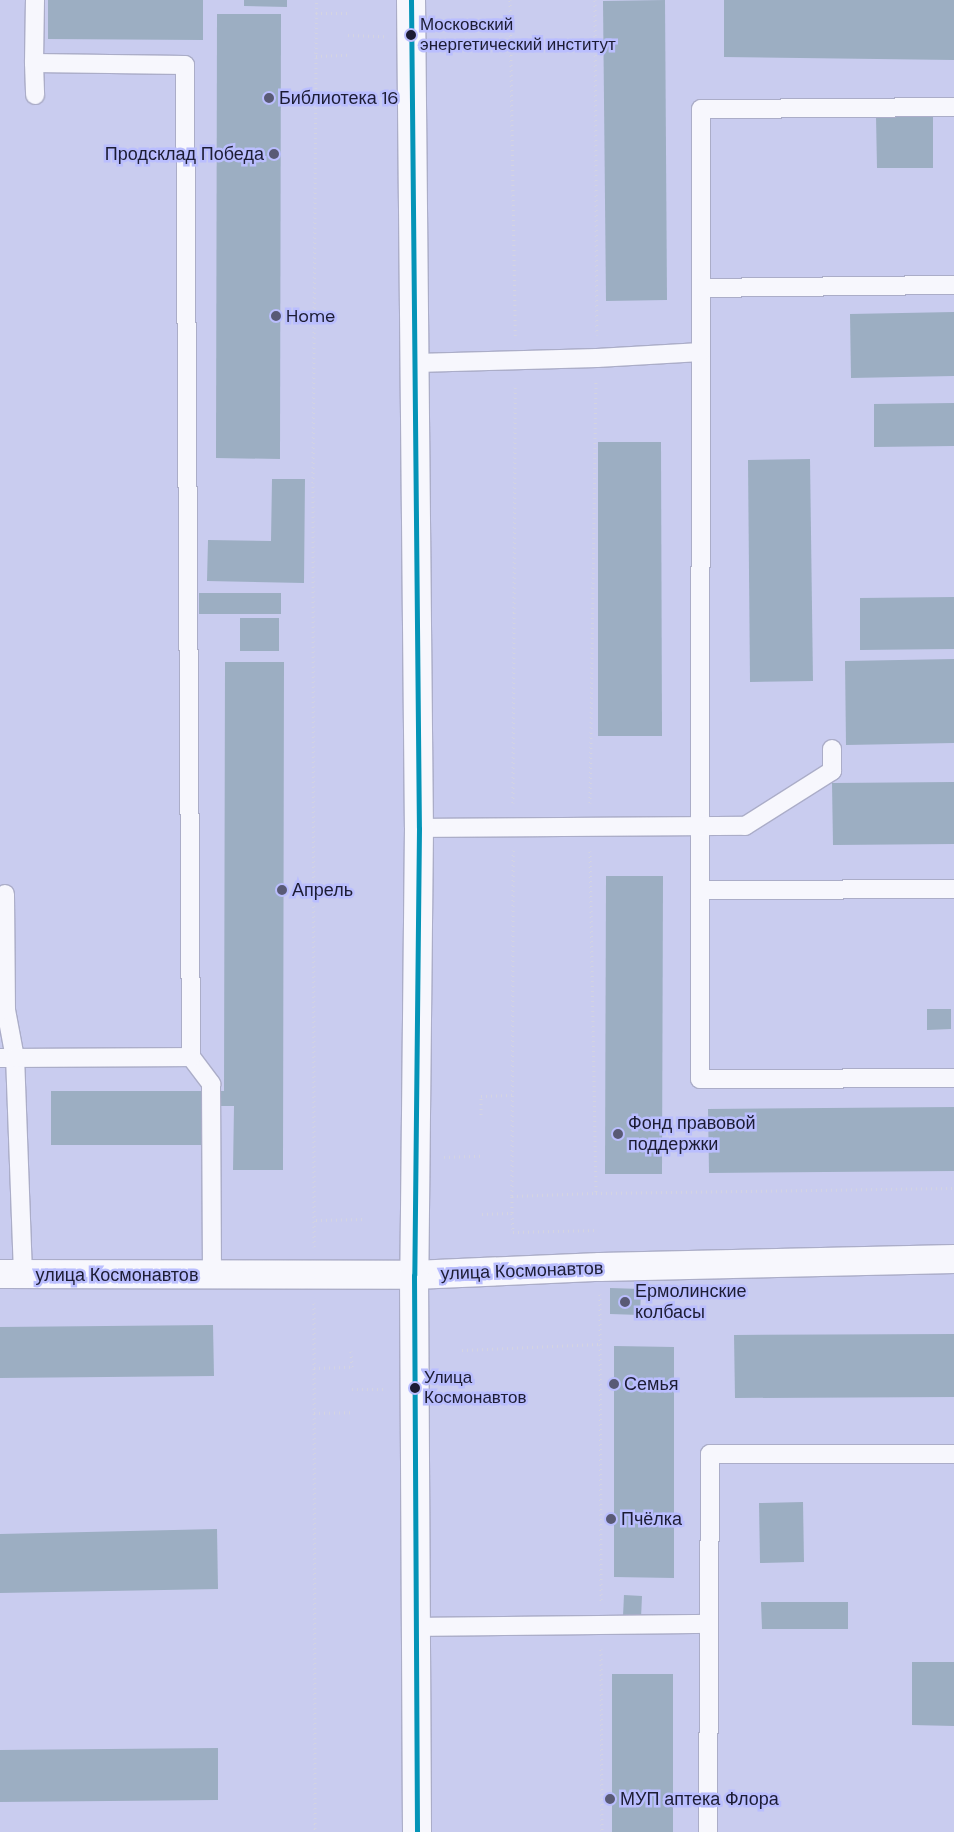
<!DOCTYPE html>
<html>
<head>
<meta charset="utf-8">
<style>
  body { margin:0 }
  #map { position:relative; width:954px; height:1832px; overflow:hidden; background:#c9ccef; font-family:"DM Sans",sans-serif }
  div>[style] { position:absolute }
  .building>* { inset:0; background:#9caec2 }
  .path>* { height:3px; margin-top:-1.5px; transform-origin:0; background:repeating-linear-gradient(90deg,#d4d4e1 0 1px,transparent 0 5px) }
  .roads { filter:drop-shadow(1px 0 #abadc8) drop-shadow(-1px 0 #abadc8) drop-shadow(0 1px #abadc8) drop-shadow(0 -1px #abadc8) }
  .service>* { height:18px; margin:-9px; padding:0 9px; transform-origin:9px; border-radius:9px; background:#f7f7fd }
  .minor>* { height:28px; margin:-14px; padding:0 14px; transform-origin:14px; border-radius:14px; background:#f7f7fd }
  .primary>* { height:28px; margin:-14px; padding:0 14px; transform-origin:14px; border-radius:14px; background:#f7f7fd }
  .bus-1>* { height:5px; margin:-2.5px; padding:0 2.5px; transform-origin:2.5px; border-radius:2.5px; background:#0494b7 }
  .dots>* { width:14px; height:14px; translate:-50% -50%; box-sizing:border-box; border:2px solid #babefe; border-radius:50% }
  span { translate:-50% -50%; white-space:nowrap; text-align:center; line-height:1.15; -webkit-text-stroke:5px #babefe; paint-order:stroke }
  .bus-label { font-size:17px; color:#1c1c34 }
  .left { translate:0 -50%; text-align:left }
  .poi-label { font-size:18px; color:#1c1c34 }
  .right { translate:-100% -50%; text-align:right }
  .street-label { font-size:18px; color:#1c1c34 }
</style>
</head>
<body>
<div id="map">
  <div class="building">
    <div style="clip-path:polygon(48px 0,203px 0,203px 40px,48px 39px)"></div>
    <div style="clip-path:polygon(244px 0,287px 0,287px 7px,244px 6px)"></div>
    <div style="clip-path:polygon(665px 0,667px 300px,606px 301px,603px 1px)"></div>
    <div style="clip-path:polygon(724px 0,954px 0,954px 60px,724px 57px)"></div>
    <div style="clip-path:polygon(217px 14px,281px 14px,280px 459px,216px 458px)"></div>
    <div style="clip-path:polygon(876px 116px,933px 116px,933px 168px,877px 168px)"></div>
    <div style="clip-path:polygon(954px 312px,954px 376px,851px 378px,850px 314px)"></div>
    <div style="clip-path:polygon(954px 403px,954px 446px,874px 447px,874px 404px)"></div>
    <div style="clip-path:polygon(598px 442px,661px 442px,662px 736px,598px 736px)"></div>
    <div style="clip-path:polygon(810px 459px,813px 681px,750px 682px,748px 460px)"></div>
    <div style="clip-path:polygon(272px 479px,305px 479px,304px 583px,207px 581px,208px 540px,271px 541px)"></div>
    <div style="clip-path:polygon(199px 593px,281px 593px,281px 614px,199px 614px)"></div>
    <div style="clip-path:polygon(954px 597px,954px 649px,860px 650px,860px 598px)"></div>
    <div style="clip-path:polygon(240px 618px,279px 618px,279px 651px,240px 651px)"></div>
    <div style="clip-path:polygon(954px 659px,954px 743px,846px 745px,845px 661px)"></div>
    <div style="clip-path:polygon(225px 662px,284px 662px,283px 1170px,233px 1170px,234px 1106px,203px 1106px,203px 1145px,51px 1145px,51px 1091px,224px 1091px)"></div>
    <div style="clip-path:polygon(954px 782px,954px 844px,833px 845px,832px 783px)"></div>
    <div style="clip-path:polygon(606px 876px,663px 876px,662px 1174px,605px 1174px)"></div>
    <div style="clip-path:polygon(927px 1009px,951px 1009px,951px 1029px,927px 1030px)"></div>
    <div style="clip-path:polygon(954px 1107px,954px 1171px,709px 1173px,708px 1109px)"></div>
    <div style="clip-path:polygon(610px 1288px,641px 1289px,640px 1315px,610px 1314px)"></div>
    <div style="clip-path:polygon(213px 1325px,214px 1376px,0 1378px,0 1327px)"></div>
    <div style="clip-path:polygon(954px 1334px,954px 1397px,735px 1398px,734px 1335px)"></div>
    <div style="clip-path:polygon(614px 1346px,674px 1347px,674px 1578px,614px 1577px)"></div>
    <div style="clip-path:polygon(803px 1502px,804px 1562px,760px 1563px,759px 1503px)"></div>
    <div style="clip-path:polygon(217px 1529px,218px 1589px,0 1593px,0 1534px)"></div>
    <div style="clip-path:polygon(624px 1595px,642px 1596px,641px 1618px,623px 1616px)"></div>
    <div style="clip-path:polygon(761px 1602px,848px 1602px,848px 1629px,762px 1629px)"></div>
    <div style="clip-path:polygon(912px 1662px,954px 1662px,954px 1726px,912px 1725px)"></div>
    <div style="clip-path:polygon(612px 1674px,673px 1674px,673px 1832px,612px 1832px)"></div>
    <div style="clip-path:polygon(218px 1748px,218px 1800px,0 1802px,0 1750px)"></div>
  </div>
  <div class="path">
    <div style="left:510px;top:0;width:336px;rotate:89.1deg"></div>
    <div style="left:595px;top:0;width:335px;rotate:89.7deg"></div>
    <div style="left:316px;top:13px;width:32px"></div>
    <div style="left:348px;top:35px;width:36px;rotate:2deg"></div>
    <div style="left:316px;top:56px;width:33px;rotate:-2deg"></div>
    <div style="left:513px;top:803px;width:418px;rotate:-89.7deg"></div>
    <div style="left:590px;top:803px;width:422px;rotate:-89.2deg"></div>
    <div style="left:590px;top:851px;width:342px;rotate:89deg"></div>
    <div style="left:596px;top:1193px;width:358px;rotate:-0.8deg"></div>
    <div style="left:481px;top:1115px;width:19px;rotate:-90deg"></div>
    <div style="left:481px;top:1096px;width:33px;rotate:-2deg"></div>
    <div style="left:444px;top:1157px;width:37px;rotate:-2deg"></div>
    <div style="left:512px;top:1196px;width:346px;rotate:-89.8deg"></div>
    <div style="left:512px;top:1213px;width:19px;rotate:87deg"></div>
    <div style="left:513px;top:1232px;width:85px;rotate:-1.3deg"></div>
    <div style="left:482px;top:1214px;width:30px;rotate:-2deg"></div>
    <div style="left:512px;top:1213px;width:17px;rotate:-90deg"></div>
    <div style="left:512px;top:1196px;width:84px;rotate:-2deg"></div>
    <div style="left:316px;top:1220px;width:49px;rotate:-1.2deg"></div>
    <div style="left:314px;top:1247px;width:764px;rotate:-90.07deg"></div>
    <div style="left:313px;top:483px;width:483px;rotate:-89.6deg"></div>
    <div style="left:600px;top:1294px;width:309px;rotate:89.8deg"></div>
    <div style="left:314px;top:1303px;width:529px;rotate:89.89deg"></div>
    <div style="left:462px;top:1350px;width:138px;rotate:-2.5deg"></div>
    <div style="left:314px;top:1368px;width:38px;rotate:-2deg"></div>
    <div style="left:352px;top:1367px;width:16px;rotate:-94deg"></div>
    <div style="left:352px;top:1389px;width:33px"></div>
    <div style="left:314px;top:1413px;width:39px;rotate:-1deg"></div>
    <div style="left:601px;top:1649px;width:183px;rotate:89.7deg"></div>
  </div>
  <div class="roads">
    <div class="service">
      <div style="left:34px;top:63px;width:32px;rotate:88deg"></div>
      <div style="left:954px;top:107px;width:253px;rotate:179.5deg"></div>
      <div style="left:701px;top:109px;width:970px;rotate:90.06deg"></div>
      <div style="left:700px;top:1079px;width:254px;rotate:-0.2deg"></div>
      <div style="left:701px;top:288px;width:253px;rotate:-0.7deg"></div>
      <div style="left:416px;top:363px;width:181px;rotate:-1.6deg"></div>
      <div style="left:597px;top:358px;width:104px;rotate:-3.3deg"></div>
      <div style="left:419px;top:828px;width:326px;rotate:-0.4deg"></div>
      <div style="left:745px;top:826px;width:103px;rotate:-32.3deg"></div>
      <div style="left:832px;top:771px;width:22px;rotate:-90deg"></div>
      <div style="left:700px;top:890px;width:254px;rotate:-0.2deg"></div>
      <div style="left:191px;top:1057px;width:34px;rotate:53deg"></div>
      <div style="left:211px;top:1084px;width:191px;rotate:89.7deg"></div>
      <div style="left:0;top:1058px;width:15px"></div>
      <div style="left:15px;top:1058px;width:49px;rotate:-100.6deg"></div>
      <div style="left:6px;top:1010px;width:116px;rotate:-90.5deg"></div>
      <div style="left:23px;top:1274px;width:216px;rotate:-92.1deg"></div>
      <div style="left:15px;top:1058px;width:176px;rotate:-0.3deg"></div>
      <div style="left:191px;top:1057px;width:992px;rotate:-90.35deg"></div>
      <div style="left:185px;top:65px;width:151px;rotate:-179.2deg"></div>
      <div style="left:34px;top:63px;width:63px;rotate:-89.1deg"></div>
      <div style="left:418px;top:1627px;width:291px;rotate:-0.6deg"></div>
      <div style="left:708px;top:1832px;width:378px;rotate:-89.7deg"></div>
      <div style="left:710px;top:1454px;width:244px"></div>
    </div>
    <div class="minor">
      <div style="left:0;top:1274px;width:414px;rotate:0.1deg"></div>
      <div style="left:414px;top:1275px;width:186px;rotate:-2.5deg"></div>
      <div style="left:600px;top:1267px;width:354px;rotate:-1.3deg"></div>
    </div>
    <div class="primary">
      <div style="left:411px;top:0;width:828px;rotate:89.45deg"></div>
      <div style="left:419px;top:828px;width:447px;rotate:90.6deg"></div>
      <div style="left:414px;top:1275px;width:557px;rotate:89.69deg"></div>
    </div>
  </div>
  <div class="bus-1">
    <div style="left:411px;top:0;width:828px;rotate:89.45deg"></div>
    <div style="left:419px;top:828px;width:447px;rotate:90.6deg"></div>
    <div style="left:414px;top:1275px;width:557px;rotate:89.69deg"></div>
  </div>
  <div class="dots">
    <div style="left:411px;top:35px;background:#1c1c34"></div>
    <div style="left:269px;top:98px;background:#595a75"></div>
    <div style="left:274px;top:154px;background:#595a75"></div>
    <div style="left:276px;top:316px;background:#595a75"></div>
    <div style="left:282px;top:890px;background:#595a75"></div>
    <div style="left:618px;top:1134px;background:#595a75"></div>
    <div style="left:625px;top:1302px;background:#595a75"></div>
    <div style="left:614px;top:1384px;background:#595a75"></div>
    <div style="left:415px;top:1388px;background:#1c1c34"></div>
    <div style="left:611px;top:1519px;background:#595a75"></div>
    <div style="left:610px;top:1799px;background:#595a75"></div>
  </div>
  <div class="bus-label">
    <span class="left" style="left:420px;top:35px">Московский<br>энергетический институт</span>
    <span class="left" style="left:424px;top:1388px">Улица<br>Космонавтов</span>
  </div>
  <div class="poi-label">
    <span class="left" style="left:279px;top:98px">Библиотека 16</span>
    <span class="right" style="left:264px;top:154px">Продсклад Победа</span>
    <span class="left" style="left:286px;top:316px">Home</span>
    <span class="left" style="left:292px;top:890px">Апрель</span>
    <span class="left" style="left:628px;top:1134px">Фонд правовой<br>поддержки</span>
    <span class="left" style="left:635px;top:1302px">Ермолинские<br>колбасы</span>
    <span class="left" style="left:624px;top:1384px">Семья</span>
    <span class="left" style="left:621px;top:1519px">Пчёлка</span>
    <span class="left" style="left:620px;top:1799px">МУП аптека Флора</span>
  </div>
  <div class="street-label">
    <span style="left:522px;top:1271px;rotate:-2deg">улица Космонавтов</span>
    <span style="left:117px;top:1275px">улица Космонавтов</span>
  </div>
</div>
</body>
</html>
